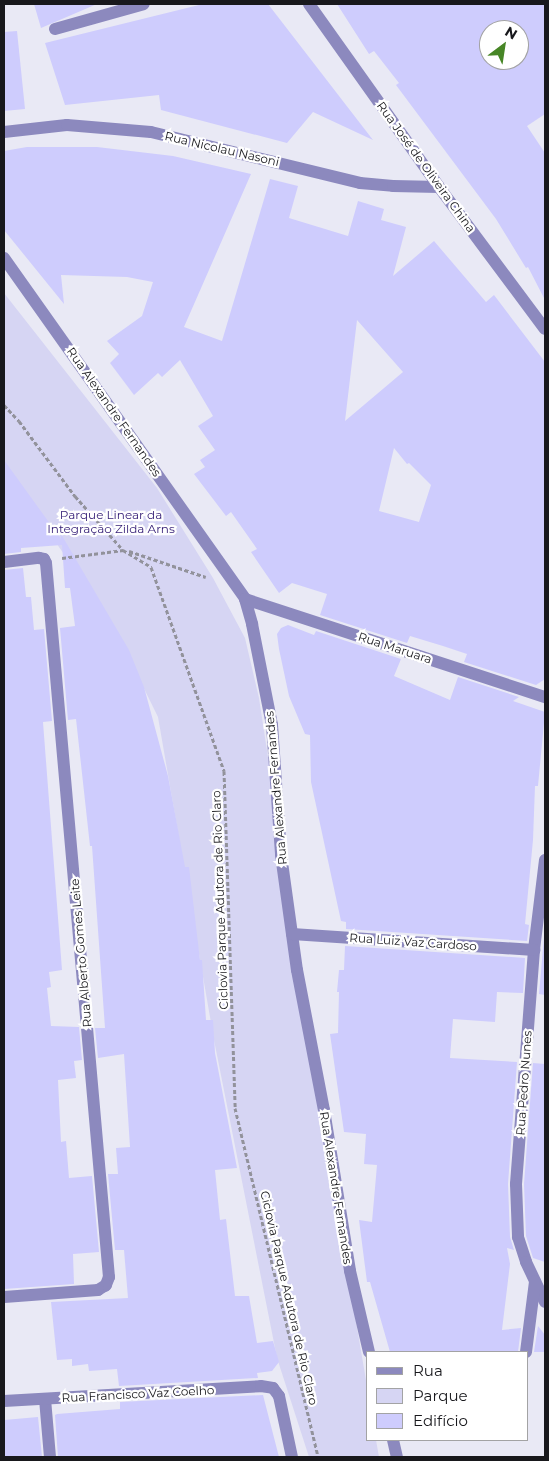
<!DOCTYPE html>
<html>
<head>
<meta charset="utf-8">
<style>
  body { margin:0 }
  #map { position:relative; width:549px; height:1461px; overflow:hidden; background:#e9e9f5; font-family:Montserrat,sans-serif }
  div>[style] { position:absolute }
  .green>* { inset:0; background:#d6d5f3 }
  .building>* { inset:0; background:#ceccfd }
  .path>* { height:3px; margin-top:-1.5px; transform-origin:0; background:repeating-linear-gradient(90deg,#92929b 0 4px,transparent 0 6.5px) }
  .minor>* { height:12px; margin:-6px; padding:0 6px; transform-origin:6px; border-radius:6px; background:#8c89be }
  span { translate:-50% -50%; white-space:nowrap; text-align:center; line-height:1.15; -webkit-text-stroke:4.5px #fff; paint-order:stroke }
  .street-label { font-size:12px; color:#18181c }
  .park-label { font-size:12px; color:#321b74 }
  .frame { position:absolute; inset:0; border:5px solid #18181c; pointer-events:none }
  .legend { position:absolute; left:366px; top:1351px; width:162px; height:90px; box-sizing:border-box; background:#fff; border:1px solid #a3a3a4; margin:0; padding:6px 9px; list-style:none; font-size:15px; color:#18181c }
  .legend li { display:flex; align-items:center; gap:10px; height:25px }
  .legend b { width:25px; border:1px solid #a3a3a4 }
  .north { position:absolute; left:479px; top:20px; width:50px; height:50px; box-sizing:border-box; background:#fff; border:1px solid #a3a3a4; border-radius:50%; rotate:31deg; font-size:14px; font-weight:700; line-height:20px; text-align:center; color:#18181c }
  .north::after { content:''; display:block; margin:auto; width:18px; height:22px; background:#478626; clip-path:polygon(50% 0,100% 100%,50% 72%,0 100%) }
</style>
</head>
<body>
<div id="map">
  <div class="green">
    <div style="clip-path:polygon(4px 293px,157px 488px,213px 578px,245px 638px,259px 698px,335px 1198px,368px 1392px,368px 1440px,376px 1440px,379px 1457px,309px 1457px,277px 1358px,214px 1040px,158px 717px,127px 654px,66px 557px,4px 469px)"></div>
  </div>
  <div class="building">
    <div style="clip-path:polygon(34px 4px,97px 4px,41px 28px)"></div>
    <div style="clip-path:polygon(203px 4px,268px 4px,373px 140px,313px 112px,287px 143px,161px 110px,159px 95px,65px 105px,45px 43px)"></div>
    <div style="clip-path:polygon(evenodd,337px 4px,545px 4px,545px 114px,527px 126px,545px 153px,545px 300px,528px 267px,526px 268px,496px 219px,396px 85px,399px 83px,374px 51px,369px 54px,337px 4px,489px 30px,519px 30px,519px 60px,489px 60px,489px 30px)"></div>
    <div style="clip-path:polygon(17px 31px,25px 109px,4px 111px,4px 32px)"></div>
    <div style="clip-path:polygon(evenodd,27px 147px,97px 147px,173px 156px,251px 174px,184px 327px,222px 341px,270px 179px,298px 186px,289px 218px,348px 236px,358px 201px,384px 209px,381px 220px,406px 227px,393px 276px,434px 241px,486px 302px,494px 295px,545px 362px,545px 679px,536px 685px,464px 662px,467px 654px,443px 646px,410px 636px,407px 643px,320px 615px,327px 594px,292px 583px,279px 593px,251px 552px,257px 549px,231px 512px,226px 516px,194px 474px,205px 467px,200px 460px,215px 450px,198px 426px,213px 416px,180px 360px,162px 377px,158px 373px,134px 395px,110px 363px,119px 354px,107px 341px,142px 316px,153px 282px,127px 277px,61px 275px,64px 304px,4px 230px,4px 151px,27px 147px,357px 320px,403px 372px,345px 421px,357px 320px,27px 147px,394px 448px,407px 464px,409px 463px,431px 485px,419px 522px,379px 511px,394px 448px)"></div>
    <div style="clip-path:polygon(4px 460px,61px 539px,61px 534px,129px 650px,144px 687px,168px 776px,185px 867px,189px 867px,200px 960px,202px 960px,206px 1020px,213px 1020px,215px 1053px,237px 1168px,215px 1170px,220px 1220px,226px 1219px,235px 1296px,249px 1296px,257px 1343px,273px 1341px,279px 1362px,272px 1371px,257px 1373px,258px 1378px,119px 1386px,117px 1369px,89px 1371px,88px 1364px,72px 1366px,72px 1359px,57px 1360px,51px 1302px,128px 1298px,124px 1250px,115px 1250px,108px 1174px,118px 1174px,116px 1148px,130px 1147px,124px 1054px,98px 1058px,95px 1028px,105px 1028px,92px 846px,90px 846px,76px 719px,68px 720px,60px 628px,75px 626px,70px 588px,65px 588px,62px 545px,21px 548px,21px 552px,4px 554px)"></div>
    <div style="clip-path:polygon(23px 568px,26px 597px,31px 597px,34px 630px,44px 629px,52px 721px,43px 722px,62px 970px,49px 972px,51px 987px,47px 988px,51px 1026px,79px 1027px,82px 1060px,74px 1061px,76px 1078px,58px 1080px,61px 1142px,66px 1141px,69px 1178px,92px 1176px,99px 1252px,73px 1254px,74px 1284px,4px 1289px,4px 570px)"></div>
    <div style="clip-path:polygon(288px 625px,314px 635px,316px 631px,401px 659px,394px 676px,450px 700px,458px 677px,519px 697px,513px 701px,545px 712px,538px 786px,535px 786px,533px 840px,525px 924px,529px 925px,527px 941px,346px 929px,346px 922px,341px 921px,311px 782px,310px 735px,305px 734px,289px 696px,279px 649px,277px 634px,281px 628px)"></div>
    <div style="clip-path:polygon(545px 926px,545px 995px,539px 994px)"></div>
    <div style="clip-path:polygon(345px 946px,525px 958px,523px 993px,497px 992px,495px 1022px,453px 1019px,450px 1058px,517px 1062px,508px 1184px,510px 1237px,514px 1250px,507px 1248px,510px 1264px,502px 1330px,521px 1328px,518px 1352px,390px 1352px,370px 1282px,367px 1282px,359px 1220px,372px 1222px,377px 1165px,364px 1164px,366px 1134px,344px 1132px,330px 1034px,338px 1033px,339px 992px,337px 992px,339px 970px,344px 970px)"></div>
    <div style="clip-path:polygon(533px 1063px,545px 1064px,545px 1262px,533px 1258px,526px 1236px,524px 1184px)"></div>
    <div style="clip-path:polygon(538px 1326px,545px 1335px,545px 1352px,534px 1352px)"></div>
    <div style="clip-path:polygon(263px 1395px,279px 1457px,58px 1457px,55px 1415px,57px 1414px,120px 1409px,120px 1402px)"></div>
    <div style="clip-path:polygon(38px 1417px,42px 1457px,4px 1457px,4px 1420px)"></div>
  </div>
  <div class="path">
    <div style="left:4px;top:405px;width:22px;rotate:47deg"></div>
    <div style="left:19px;top:421px;width:94px;rotate:53.3deg"></div>
    <div style="left:75px;top:496px;width:72px;rotate:48.4deg"></div>
    <div style="left:123px;top:550px;width:33px;rotate:31deg"></div>
    <div style="left:151px;top:567px;width:217px;rotate:70.3deg"></div>
    <div style="left:224px;top:771px;width:337px;rotate:88.1deg"></div>
    <div style="left:235px;top:1108px;width:359px;rotate:76.6deg"></div>
    <div style="left:129px;top:551px;width:81px;rotate:18.7deg"></div>
    <div style="left:62px;top:558px;width:62px;rotate:-7.5deg"></div>
  </div>
  <div class="minor">
    <div style="left:309px;top:4px;width:224px;rotate:54.6deg"></div>
    <div style="left:439px;top:187px;width:177px;rotate:53.3deg"></div>
    <div style="left:55px;top:29px;width:92px;rotate:-15.7deg"></div>
    <div style="left:4px;top:132px;width:63px;rotate:-6.3deg"></div>
    <div style="left:67px;top:125px;width:84px;rotate:4.8deg"></div>
    <div style="left:151px;top:132px;width:215px;rotate:13.7deg"></div>
    <div style="left:360px;top:183px;width:33px;rotate:5deg"></div>
    <div style="left:393px;top:186px;width:46px;rotate:1.2deg"></div>
    <div style="left:4px;top:258px;width:418px;rotate:54.7deg"></div>
    <div style="left:245px;top:599px;width:26px;rotate:74deg"></div>
    <div style="left:252px;top:624px;width:103px;rotate:78.8deg"></div>
    <div style="left:272px;top:725px;width:130px;rotate:86deg"></div>
    <div style="left:281px;top:855px;width:116px;rotate:82.1deg"></div>
    <div style="left:297px;top:970px;width:143px;rotate:79.1deg"></div>
    <div style="left:324px;top:1110px;width:163px;rotate:80.8deg"></div>
    <div style="left:350px;top:1271px;width:83px;rotate:76.8deg"></div>
    <div style="left:4px;top:562px;width:35px;rotate:-7deg"></div>
    <div style="left:39px;top:558px;width:5px;rotate:11deg"></div>
    <div style="left:44px;top:559px;width:4px;rotate:63deg"></div>
    <div style="left:46px;top:563px;width:717px;rotate:84.96deg"></div>
    <div style="left:109px;top:1277px;width:9px;rotate:111deg"></div>
    <div style="left:106px;top:1285px;width:9px;rotate:148deg"></div>
    <div style="left:98px;top:1290px;width:94px;rotate:175.7deg"></div>
    <div style="left:245px;top:599px;width:316px;rotate:18.1deg"></div>
    <div style="left:545px;top:860px;width:91px;rotate:97deg"></div>
    <div style="left:534px;top:950px;width:235px;rotate:94.4deg"></div>
    <div style="left:516px;top:1184px;width:53px;rotate:87.8deg"></div>
    <div style="left:518px;top:1237px;width:26px;rotate:72deg"></div>
    <div style="left:526px;top:1262px;width:44px;rotate:64.6deg"></div>
    <div style="left:292px;top:934px;width:243px;rotate:3.8deg"></div>
    <div style="left:526px;top:1352px;width:71px;rotate:-82.7deg"></div>
    <div style="left:45px;top:1399px;width:58px;rotate:85.1deg"></div>
    <div style="left:4px;top:1401px;width:257px;rotate:-3.3deg"></div>
    <div style="left:261px;top:1386px;width:12px;rotate:9deg"></div>
    <div style="left:273px;top:1388px;width:10px;rotate:53deg"></div>
    <div style="left:279px;top:1396px;width:62px;rotate:78deg"></div>
    <div style="left:393px;top:1440px;width:17px;rotate:77deg"></div>
  </div>
  <div class="street-label">
    <span style="left:222px;top:149px;rotate:13deg">Rua Nicolau Nasoni</span>
    <span style="left:426px;top:167px;rotate:54deg">Rua José de Oliveira China</span>
    <span style="left:114px;top:412px;rotate:55deg">Rua Alexandre Fernandes</span>
    <span style="left:395px;top:648px;rotate:18deg">Rua Maruara</span>
    <span style="left:276px;top:788px;rotate:-95deg">Rua Alexandre Fernandes</span>
    <span style="left:220px;top:900px;rotate:-92deg">Ciclovia Parque Adutora de Rio Claro</span>
    <span style="left:413px;top:942px;rotate:4deg">Rua Luiz Vaz Cardoso</span>
    <span style="left:81px;top:953px;rotate:-95deg">Rua Alberto Gomes Leite</span>
    <span style="left:524px;top:1083px;rotate:-86deg">Rua Pedro Nunes</span>
    <span style="left:336px;top:1188px;rotate:81deg">Rua Alexandre Fernandes</span>
    <span style="left:289px;top:1298px;rotate:77deg">Ciclovia Parque Adutora de Rio Claro</span>
    <span style="left:138px;top:1394px;rotate:-3deg">Rua Francisco Vaz Coelho</span>
  </div>
  <div class="park-label">
    <span style="left:111px;top:522px">Parque Linear da<br>Integração Zilda Arns</span>
  </div>
  <div class="frame"></div>
  <ul class="legend">
  <li><b style="height:6px;background:#8c89be"></b>Rua</li>
  <li><b style="height:14px;background:#d6d5f3"></b>Parque</li>
  <li><b style="height:14px;background:#ceccfd"></b>Edifício</li>
  </ul>
  <div class="north">N</div>
</div>
</body>
</html>
